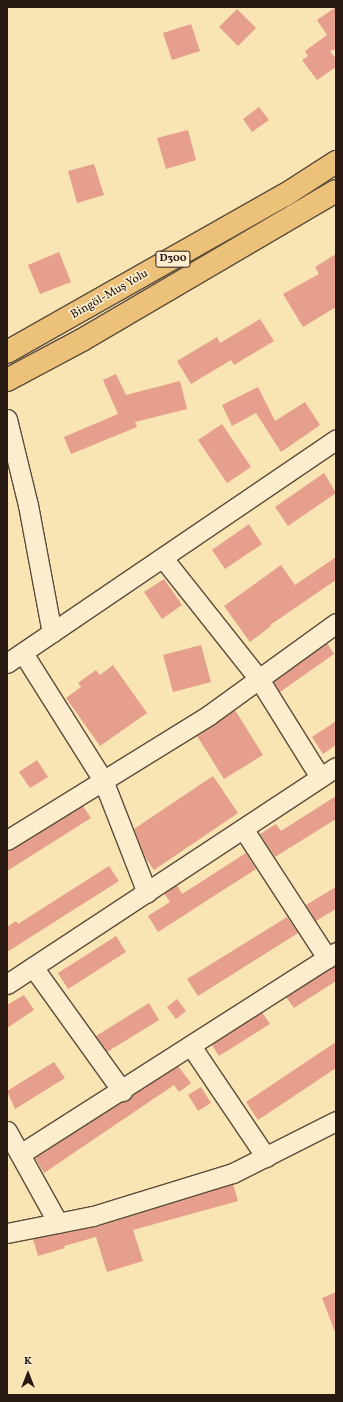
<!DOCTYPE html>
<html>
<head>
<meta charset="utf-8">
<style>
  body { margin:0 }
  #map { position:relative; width:343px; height:1402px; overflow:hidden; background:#f9e4b3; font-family:Vollkorn,serif }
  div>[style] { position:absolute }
  .building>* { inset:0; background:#e59f8c }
  .roads { filter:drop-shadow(1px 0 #5c4c3a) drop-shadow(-1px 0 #5c4c3a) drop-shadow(0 1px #5c4c3a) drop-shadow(0 -1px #5c4c3a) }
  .minor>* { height:19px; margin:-9.5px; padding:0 9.5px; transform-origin:9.5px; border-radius:9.5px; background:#fbedce }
  .highway>* { height:22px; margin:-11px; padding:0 11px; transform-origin:11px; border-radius:11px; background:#ecc27a }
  span { translate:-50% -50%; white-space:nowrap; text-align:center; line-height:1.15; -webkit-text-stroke:3px #fbedce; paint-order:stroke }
  .shield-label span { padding:1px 3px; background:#fbedce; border:1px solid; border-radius:3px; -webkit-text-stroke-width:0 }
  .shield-label { font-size:11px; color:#281912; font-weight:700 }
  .street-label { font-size:12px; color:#281912 }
  .frame { position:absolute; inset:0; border:8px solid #281912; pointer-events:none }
  .north { position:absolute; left:8px; top:1354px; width:40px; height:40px; -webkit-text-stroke:3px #fbedce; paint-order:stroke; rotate:0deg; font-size:11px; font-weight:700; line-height:16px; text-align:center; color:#281912 }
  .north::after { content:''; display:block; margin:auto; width:14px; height:18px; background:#281912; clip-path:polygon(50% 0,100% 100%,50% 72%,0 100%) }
</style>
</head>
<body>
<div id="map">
  <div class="building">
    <div style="clip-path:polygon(336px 7px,336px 49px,330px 51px,336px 59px,336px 67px,317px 80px,302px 60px,308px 56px,305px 51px,327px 35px,317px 20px)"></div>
    <div style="clip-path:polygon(237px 9px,256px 28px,238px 46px,219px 27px)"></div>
    <div style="clip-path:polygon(191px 24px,200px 51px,172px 60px,163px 33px)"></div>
    <div style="clip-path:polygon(259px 107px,269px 120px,252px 132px,243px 119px)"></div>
    <div style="clip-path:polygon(188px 130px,196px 160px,166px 169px,157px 138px)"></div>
    <div style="clip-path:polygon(94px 164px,104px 195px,77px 203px,68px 171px)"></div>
    <div style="clip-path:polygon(59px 252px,71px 282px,40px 294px,28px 265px)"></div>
    <div style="clip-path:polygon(336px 254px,336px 307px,303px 327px,283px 294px,319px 274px,315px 267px)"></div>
    <div style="clip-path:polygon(260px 319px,274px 341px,234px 365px,231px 360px,191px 384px,177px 361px,217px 337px,220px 343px)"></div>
    <div style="clip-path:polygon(116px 374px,126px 395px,180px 381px,187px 409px,135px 422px,137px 427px,71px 454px,64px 437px,118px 414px,103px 380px)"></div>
    <div style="clip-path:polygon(258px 387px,275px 421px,305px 402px,320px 425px,281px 452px,256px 413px,232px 426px,222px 405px)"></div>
    <div style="clip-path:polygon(222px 424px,251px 467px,227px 483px,198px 440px)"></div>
    <div style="clip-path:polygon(324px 473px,336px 493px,288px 526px,275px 507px)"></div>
    <div style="clip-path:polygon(249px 524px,262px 544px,225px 569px,212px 550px)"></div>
    <div style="clip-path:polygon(336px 557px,336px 580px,270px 625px,271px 626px,250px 642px,224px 606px,281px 565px,295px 585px)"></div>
    <div style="clip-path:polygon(164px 579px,182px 605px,162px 619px,144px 592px)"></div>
    <div style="clip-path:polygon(327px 643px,334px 654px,280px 692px,274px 682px)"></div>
    <div style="clip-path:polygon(201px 645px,211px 682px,173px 692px,163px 655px)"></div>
    <div style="clip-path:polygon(113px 665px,147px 713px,100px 746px,66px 698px,81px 687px,78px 683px,96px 670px,100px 675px)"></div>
    <div style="clip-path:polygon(235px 710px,263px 755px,224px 779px,197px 736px)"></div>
    <div style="clip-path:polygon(336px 721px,336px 745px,323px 754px,312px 737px)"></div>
    <div style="clip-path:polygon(37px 760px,48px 777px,30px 788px,19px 772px)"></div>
    <div style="clip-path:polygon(213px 776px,238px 813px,154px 870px,145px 857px,134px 829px)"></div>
    <div style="clip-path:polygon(336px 796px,336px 819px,275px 857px,260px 834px,276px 824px,281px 831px)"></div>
    <div style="clip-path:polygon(83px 806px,91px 818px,7px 871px,7px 851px)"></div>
    <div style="clip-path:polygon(246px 853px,256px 869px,158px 932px,148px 916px,170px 902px,164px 893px,177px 885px,182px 894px)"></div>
    <div style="clip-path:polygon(109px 866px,119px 881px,7px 952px,7px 927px,16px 921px,18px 924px)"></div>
    <div style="clip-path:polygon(336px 887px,336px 909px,316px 921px,306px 905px)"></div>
    <div style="clip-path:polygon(287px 917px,298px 933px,198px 996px,187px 979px)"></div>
    <div style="clip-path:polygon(116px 936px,126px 952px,68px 989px,58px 973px)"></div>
    <div style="clip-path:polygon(336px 965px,336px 981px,294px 1008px,286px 997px)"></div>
    <div style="clip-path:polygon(24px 995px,34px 1010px,7px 1028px,7px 1005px)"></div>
    <div style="clip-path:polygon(177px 999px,186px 1011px,176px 1019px,167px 1007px)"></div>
    <div style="clip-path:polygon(149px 1003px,159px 1020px,107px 1052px,96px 1036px)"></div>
    <div style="clip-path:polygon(262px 1012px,270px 1024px,219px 1056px,212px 1045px)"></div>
    <div style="clip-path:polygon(336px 1042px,336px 1068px,258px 1120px,246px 1102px)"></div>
    <div style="clip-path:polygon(54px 1062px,65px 1078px,15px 1109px,7px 1091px)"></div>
    <div style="clip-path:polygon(178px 1066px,191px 1083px,179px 1092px,174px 1085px,44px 1173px,35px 1158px)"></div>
    <div style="clip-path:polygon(201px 1087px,211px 1103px,198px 1111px,188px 1095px)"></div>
    <div style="clip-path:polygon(233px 1184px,238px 1201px,133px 1230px,143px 1261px,107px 1272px,96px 1237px,64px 1246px,65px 1248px,38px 1256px,33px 1239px,96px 1227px)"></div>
    <div style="clip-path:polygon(336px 1292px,336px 1332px,335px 1332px,322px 1298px)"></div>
  </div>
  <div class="roads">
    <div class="minor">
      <div style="left:7px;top:419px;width:89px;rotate:76.3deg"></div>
      <div style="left:28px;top:505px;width:130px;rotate:79.4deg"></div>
      <div style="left:163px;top:558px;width:154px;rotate:51.6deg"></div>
      <div style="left:259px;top:679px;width:115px;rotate:58.1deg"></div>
      <div style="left:23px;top:653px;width:150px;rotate:57.8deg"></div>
      <div style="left:103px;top:780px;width:121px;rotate:68.7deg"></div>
      <div style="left:7px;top:663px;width:398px;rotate:-34.2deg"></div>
      <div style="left:244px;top:830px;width:153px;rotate:57deg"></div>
      <div style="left:7px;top:840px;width:238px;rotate:-31.7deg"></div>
      <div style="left:209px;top:715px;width:157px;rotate:-35.9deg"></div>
      <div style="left:33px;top:967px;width:153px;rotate:54.3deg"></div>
      <div style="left:7px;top:984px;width:394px;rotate:-33.4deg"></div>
      <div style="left:191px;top:1046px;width:134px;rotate:56deg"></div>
      <div style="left:7px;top:1131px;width:105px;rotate:61deg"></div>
      <div style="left:22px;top:1153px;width:373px;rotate:-32.6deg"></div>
      <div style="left:7px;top:1233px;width:88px;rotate:-11.2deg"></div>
      <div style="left:93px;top:1216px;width:146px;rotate:-17.1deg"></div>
      <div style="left:233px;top:1173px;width:115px;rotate:-26.8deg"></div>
    </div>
    <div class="highway">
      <div style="left:7px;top:352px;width:319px;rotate:-29.5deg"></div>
      <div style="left:285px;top:195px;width:61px;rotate:-32.9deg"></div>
      <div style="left:7px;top:380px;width:85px;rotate:-28.1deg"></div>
      <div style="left:82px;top:340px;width:294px;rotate:-30.4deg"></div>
    </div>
  </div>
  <div class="shield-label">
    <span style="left:173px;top:259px">D300</span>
  </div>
  <div class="street-label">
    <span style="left:110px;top:295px;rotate:-30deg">Bingöl-Muş Yolu</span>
  </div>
  <div class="frame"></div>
  <div class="north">K</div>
</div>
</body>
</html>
